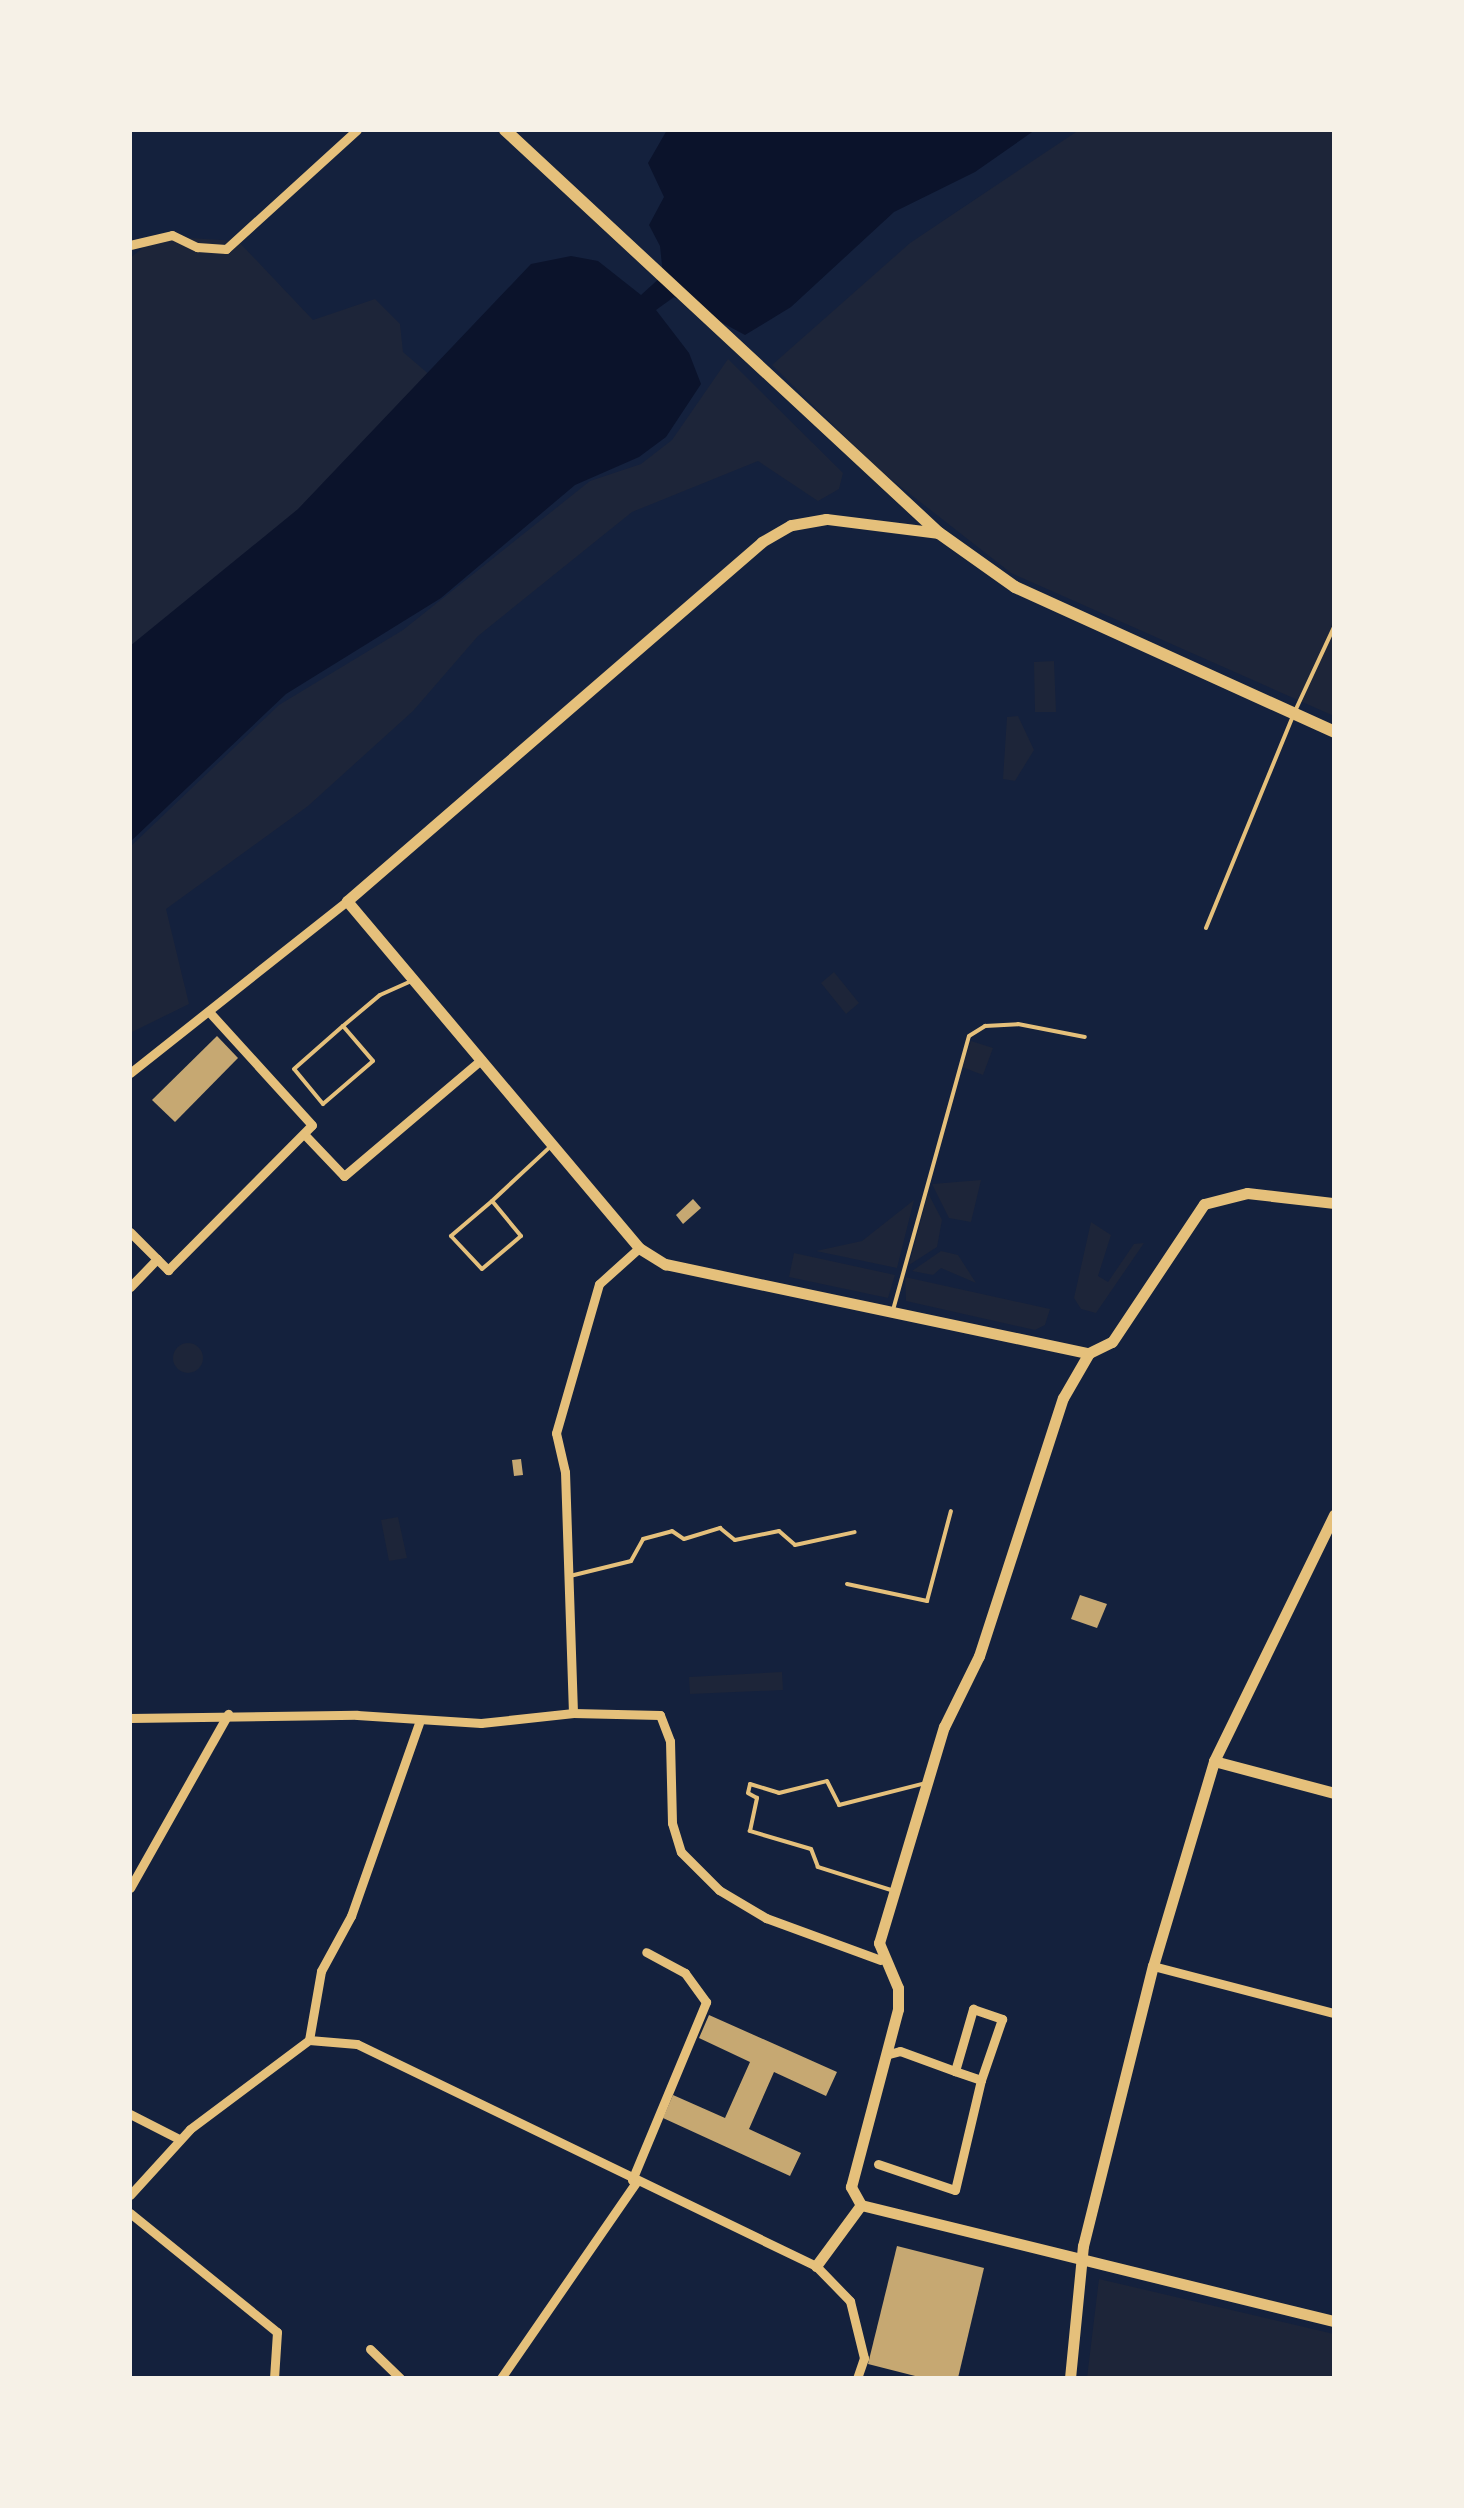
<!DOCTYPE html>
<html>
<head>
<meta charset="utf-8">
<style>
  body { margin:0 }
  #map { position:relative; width:1464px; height:2508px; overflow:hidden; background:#14213d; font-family:Rubik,sans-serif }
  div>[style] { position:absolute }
  .green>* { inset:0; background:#1d2539 }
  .round { border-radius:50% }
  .water>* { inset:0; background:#0b132b }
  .building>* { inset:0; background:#c6a872 }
  .service>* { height:4px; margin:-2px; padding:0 2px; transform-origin:2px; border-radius:2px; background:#e5c07b }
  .minor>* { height:9px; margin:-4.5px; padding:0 4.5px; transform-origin:4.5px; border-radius:4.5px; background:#e5c07b }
  .tertiary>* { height:11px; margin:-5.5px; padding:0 5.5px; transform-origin:5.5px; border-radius:5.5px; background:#e5c07b }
  .secondary>* { height:12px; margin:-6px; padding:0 6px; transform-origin:6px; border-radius:6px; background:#e5c07b }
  span { translate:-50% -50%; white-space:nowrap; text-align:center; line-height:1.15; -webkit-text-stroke:10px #f6f1e7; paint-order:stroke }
  .frame { position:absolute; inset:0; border:132px solid #f6f1e7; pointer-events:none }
</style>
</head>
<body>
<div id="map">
  <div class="green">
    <div style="clip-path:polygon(1079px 130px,1334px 130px,1334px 716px,1011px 573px,878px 469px,772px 365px,910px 243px)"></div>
    <div style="clip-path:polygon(158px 236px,238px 241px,313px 320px,375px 299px,400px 324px,403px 352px,438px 382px,374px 450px,130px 651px,130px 258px)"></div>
    <div style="clip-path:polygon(728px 359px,843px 473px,839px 489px,818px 501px,758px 461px,632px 512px,478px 636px,413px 711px,308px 806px,166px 909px,189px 1004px,130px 1033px,130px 847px,279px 705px,403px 630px,590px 481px,641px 464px,672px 440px)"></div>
    <div style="clip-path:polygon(1054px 661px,1056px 712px,1035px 712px,1034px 662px)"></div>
    <div style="clip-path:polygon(1018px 716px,1034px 750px,1015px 781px,1003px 779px,1007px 717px)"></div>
    <div style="clip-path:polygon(834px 972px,859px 1003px,846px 1014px,821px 983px)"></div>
    <div style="clip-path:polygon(971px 1041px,993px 1048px,983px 1075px,962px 1067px)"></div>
    <div style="clip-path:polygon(981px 1180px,971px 1222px,949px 1218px,932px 1184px)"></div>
    <div style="clip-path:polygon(928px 1193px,942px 1220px,937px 1247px,909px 1265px)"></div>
    <div style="clip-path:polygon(914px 1200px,897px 1268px,816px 1251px,862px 1241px)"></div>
    <div style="clip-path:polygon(1091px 1222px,1111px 1235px,1098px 1276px,1108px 1282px,1134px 1244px,1144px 1243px,1096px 1313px,1081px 1309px,1074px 1298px)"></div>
    <div style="clip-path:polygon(941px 1251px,958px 1255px,976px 1283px,941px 1268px,933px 1275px,912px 1271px)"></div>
    <div style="clip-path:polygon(794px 1253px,895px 1275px,888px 1298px,789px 1277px)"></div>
    <div style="clip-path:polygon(905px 1277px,1050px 1309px,1045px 1325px,1035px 1330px,906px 1301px)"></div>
    <div class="round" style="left:173px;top:1343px;width:30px;height:30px"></div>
    <div style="clip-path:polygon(398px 1517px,407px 1558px,389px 1561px,381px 1520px)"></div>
    <div style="clip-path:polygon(782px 1672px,783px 1690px,690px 1694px,689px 1677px)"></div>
    <div style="clip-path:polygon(1099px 2279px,1334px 2334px,1334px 2378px,1087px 2378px)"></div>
  </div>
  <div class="water">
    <div style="clip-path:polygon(667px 130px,1035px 130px,975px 172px,894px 212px,791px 307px,745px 335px,674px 297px,656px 310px,689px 353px,701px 384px,666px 437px,639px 457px,575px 485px,441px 598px,286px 694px,130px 842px,130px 646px,298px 509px,531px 264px,571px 256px,598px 261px,641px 295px,663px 275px,660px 246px,649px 225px,664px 197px,648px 163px)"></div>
  </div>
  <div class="building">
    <div style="clip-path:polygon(217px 1036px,238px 1058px,175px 1122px,152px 1100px)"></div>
    <div style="clip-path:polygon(693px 1199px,701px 1208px,683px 1224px,676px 1215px)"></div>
    <div style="clip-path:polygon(521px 1459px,523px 1475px,514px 1476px,512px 1460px)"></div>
    <div style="clip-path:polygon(1080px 1595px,1107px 1604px,1097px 1628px,1071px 1619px)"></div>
    <div style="clip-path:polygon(709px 2015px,837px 2072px,826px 2096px,774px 2072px,749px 2129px,801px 2153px,790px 2176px,663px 2118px,673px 2095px,725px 2118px,750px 2062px,699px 2038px)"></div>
    <div style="clip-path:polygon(897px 2246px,984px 2268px,958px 2378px,923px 2378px,868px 2364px)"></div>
  </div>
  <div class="service">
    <div style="left:1296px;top:709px;width:90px;rotate:-65.1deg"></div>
    <div style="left:1206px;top:928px;width:227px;rotate:-67.7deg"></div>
    <div style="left:343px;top:1026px;width:46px;rotate:49.4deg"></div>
    <div style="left:373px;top:1061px;width:66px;rotate:139.3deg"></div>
    <div style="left:323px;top:1104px;width:45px;rotate:-129.6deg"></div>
    <div style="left:294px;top:1069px;width:65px;rotate:-41.3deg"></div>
    <div style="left:343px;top:1026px;width:48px;rotate:-40deg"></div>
    <div style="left:380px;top:995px;width:35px;rotate:-24deg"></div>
    <div style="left:492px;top:1201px;width:54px;rotate:139.5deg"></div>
    <div style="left:451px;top:1236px;width:45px;rotate:46.8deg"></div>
    <div style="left:482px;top:1269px;width:51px;rotate:-40.2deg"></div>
    <div style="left:521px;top:1236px;width:45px;rotate:-129.6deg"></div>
    <div style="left:492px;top:1201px;width:79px;rotate:-43deg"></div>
    <div style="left:893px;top:1310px;width:284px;rotate:-74.5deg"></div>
    <div style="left:969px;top:1036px;width:19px;rotate:-32deg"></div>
    <div style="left:985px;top:1026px;width:33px;rotate:-3deg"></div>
    <div style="left:1018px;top:1024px;width:68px;rotate:11deg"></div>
    <div style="left:570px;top:1576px;width:63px;rotate:-13.8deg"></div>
    <div style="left:631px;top:1561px;width:25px;rotate:-61deg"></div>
    <div style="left:643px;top:1539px;width:30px;rotate:-15deg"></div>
    <div style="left:672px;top:1531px;width:14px;rotate:34deg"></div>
    <div style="left:684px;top:1539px;width:38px;rotate:-17deg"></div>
    <div style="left:720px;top:1528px;width:19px;rotate:39deg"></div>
    <div style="left:735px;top:1540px;width:45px;rotate:-11.6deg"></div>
    <div style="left:779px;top:1531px;width:21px;rotate:41deg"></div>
    <div style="left:795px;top:1545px;width:61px;rotate:-12.2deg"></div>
    <div style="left:847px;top:1584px;width:82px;rotate:12deg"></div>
    <div style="left:927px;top:1601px;width:93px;rotate:-75.1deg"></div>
    <div style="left:891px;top:1890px;width:77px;rotate:-162.5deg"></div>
    <div style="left:818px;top:1867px;width:19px;rotate:-111deg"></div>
    <div style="left:811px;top:1849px;width:64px;rotate:-163.6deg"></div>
    <div style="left:750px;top:1831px;width:34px;rotate:-78deg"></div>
    <div style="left:757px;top:1798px;width:10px;rotate:-151deg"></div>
    <div style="left:748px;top:1793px;width:9px;rotate:-77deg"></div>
    <div style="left:750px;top:1784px;width:30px;rotate:17deg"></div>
    <div style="left:779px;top:1793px;width:49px;rotate:-14deg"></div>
    <div style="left:827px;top:1781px;width:27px;rotate:63deg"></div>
    <div style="left:839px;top:1805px;width:86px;rotate:-14.2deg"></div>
  </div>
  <div class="minor">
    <div style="left:130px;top:245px;width:43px;rotate:-13.4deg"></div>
    <div style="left:172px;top:235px;width:28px;rotate:26deg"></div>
    <div style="left:197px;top:247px;width:29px;rotate:4deg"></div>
    <div style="left:226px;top:249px;width:177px;rotate:-42.3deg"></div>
    <div style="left:130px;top:1073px;width:277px;rotate:-38.4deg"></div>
    <div style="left:304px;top:1134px;width:58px;rotate:46.4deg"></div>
    <div style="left:344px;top:1176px;width:180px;rotate:-40.3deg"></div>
    <div style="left:130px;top:1232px;width:38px;rotate:45deg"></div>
    <div style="left:130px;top:1287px;width:39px;rotate:-46deg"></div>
    <div style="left:157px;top:1259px;width:16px;rotate:45deg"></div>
    <div style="left:168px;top:1270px;width:204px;rotate:-45.2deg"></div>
    <div style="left:312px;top:1125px;width:150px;rotate:-132.3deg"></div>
    <div style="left:573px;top:1713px;width:241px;rotate:-91.9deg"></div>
    <div style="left:565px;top:1472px;width:40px;rotate:-103deg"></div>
    <div style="left:556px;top:1433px;width:155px;rotate:-73.9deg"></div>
    <div style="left:599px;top:1284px;width:54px;rotate:-42deg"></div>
    <div style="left:130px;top:1718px;width:227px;rotate:-0.8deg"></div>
    <div style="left:357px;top:1715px;width:124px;rotate:3.7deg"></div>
    <div style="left:481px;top:1723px;width:93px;rotate:-6.2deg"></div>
    <div style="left:573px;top:1713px;width:87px;rotate:1.3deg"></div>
    <div style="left:660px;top:1715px;width:28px;rotate:69deg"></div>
    <div style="left:670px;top:1741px;width:82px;rotate:88.6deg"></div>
    <div style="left:672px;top:1823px;width:30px;rotate:73deg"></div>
    <div style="left:681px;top:1852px;width:54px;rotate:45deg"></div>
    <div style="left:719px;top:1890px;width:55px;rotate:30.8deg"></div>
    <div style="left:766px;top:1918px;width:122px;rotate:20.1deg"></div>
    <div style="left:130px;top:1888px;width:200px;rotate:-60.6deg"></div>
    <div style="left:1153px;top:1966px;width:187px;rotate:14.6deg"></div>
    <div style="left:309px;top:2040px;width:48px;rotate:4.8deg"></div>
    <div style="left:357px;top:2044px;width:510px;rotate:25.81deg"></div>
    <div style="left:816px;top:2266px;width:49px;rotate:45.8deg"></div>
    <div style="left:850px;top:2301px;width:59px;rotate:76.2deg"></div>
    <div style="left:864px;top:2358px;width:21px;rotate:109deg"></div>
    <div style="left:309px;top:2040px;width:70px;rotate:-80.1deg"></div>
    <div style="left:321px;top:1971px;width:63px;rotate:-61.4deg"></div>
    <div style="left:351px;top:1916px;width:205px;rotate:-70.6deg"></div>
    <div style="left:889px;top:2054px;width:11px;rotate:-15deg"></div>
    <div style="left:900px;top:2051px;width:59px;rotate:20deg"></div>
    <div style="left:955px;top:2071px;width:65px;rotate:-73.8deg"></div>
    <div style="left:973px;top:2009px;width:31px;rotate:19deg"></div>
    <div style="left:1002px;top:2019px;width:65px;rotate:109deg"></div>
    <div style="left:981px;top:2080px;width:28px;rotate:-161deg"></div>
    <div style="left:130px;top:2114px;width:55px;rotate:27deg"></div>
    <div style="left:878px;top:2164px;width:81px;rotate:18.7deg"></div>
    <div style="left:955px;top:2190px;width:113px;rotate:-76.7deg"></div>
    <div style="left:632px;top:2180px;width:193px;rotate:-67.4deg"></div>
    <div style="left:706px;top:2002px;width:36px;rotate:-126deg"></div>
    <div style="left:685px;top:1973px;width:44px;rotate:-151.7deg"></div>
    <div style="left:130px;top:2195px;width:89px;rotate:-47.7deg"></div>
    <div style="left:190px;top:2129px;width:149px;rotate:-36.8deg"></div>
    <div style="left:130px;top:2213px;width:189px;rotate:39deg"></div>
    <div style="left:277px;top:2332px;width:46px;rotate:93.7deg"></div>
    <div style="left:370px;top:2349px;width:42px;rotate:44deg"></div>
    <div style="left:501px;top:2378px;width:238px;rotate:-55.4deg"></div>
  </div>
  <div class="tertiary">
    <div style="left:939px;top:533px;width:114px;rotate:-172.9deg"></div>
    <div style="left:826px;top:519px;width:36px;rotate:170deg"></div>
    <div style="left:791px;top:525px;width:34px;rotate:150deg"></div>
    <div style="left:762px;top:542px;width:549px;rotate:139.14deg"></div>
    <div style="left:347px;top:901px;width:454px;rotate:49.9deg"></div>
    <div style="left:639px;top:1248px;width:31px;rotate:32deg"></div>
    <div style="left:665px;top:1264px;width:433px;rotate:11.9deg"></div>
    <div style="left:1214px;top:1761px;width:124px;rotate:14.9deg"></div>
    <div style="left:861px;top:2205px;width:487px;rotate:13.8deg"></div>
    <div style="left:816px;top:2266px;width:76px;rotate:-53.6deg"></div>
    <div style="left:861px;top:2205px;width:21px;rotate:-119deg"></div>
    <div style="left:851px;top:2187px;width:184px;rotate:-75.2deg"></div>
    <div style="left:898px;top:2009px;width:21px;rotate:-90deg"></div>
    <div style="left:898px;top:1988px;width:49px;rotate:-112.9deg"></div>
    <div style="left:879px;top:1943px;width:226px;rotate:-73.3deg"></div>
    <div style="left:944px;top:1727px;width:79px;rotate:-63.8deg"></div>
    <div style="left:979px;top:1656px;width:271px;rotate:-72deg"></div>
    <div style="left:1063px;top:1398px;width:52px;rotate:-60deg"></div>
    <div style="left:1089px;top:1353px;width:25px;rotate:-26deg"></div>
    <div style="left:1112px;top:1342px;width:166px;rotate:-56.3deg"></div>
    <div style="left:1204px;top:1204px;width:44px;rotate:-14.3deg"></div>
    <div style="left:1247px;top:1193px;width:88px;rotate:6.6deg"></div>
    <div style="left:1070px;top:2378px;width:133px;rotate:-84.4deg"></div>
    <div style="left:1083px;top:2246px;width:289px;rotate:-76deg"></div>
    <div style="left:1153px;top:1966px;width:214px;rotate:-73.4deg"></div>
    <div style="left:1214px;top:1761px;width:274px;rotate:-64deg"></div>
  </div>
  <div class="secondary">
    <div style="left:505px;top:130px;width:592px;rotate:42.88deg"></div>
    <div style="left:939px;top:533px;width:93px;rotate:35.4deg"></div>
    <div style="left:1015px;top:587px;width:350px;rotate:24.4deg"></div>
  </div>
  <div class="frame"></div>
</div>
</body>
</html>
